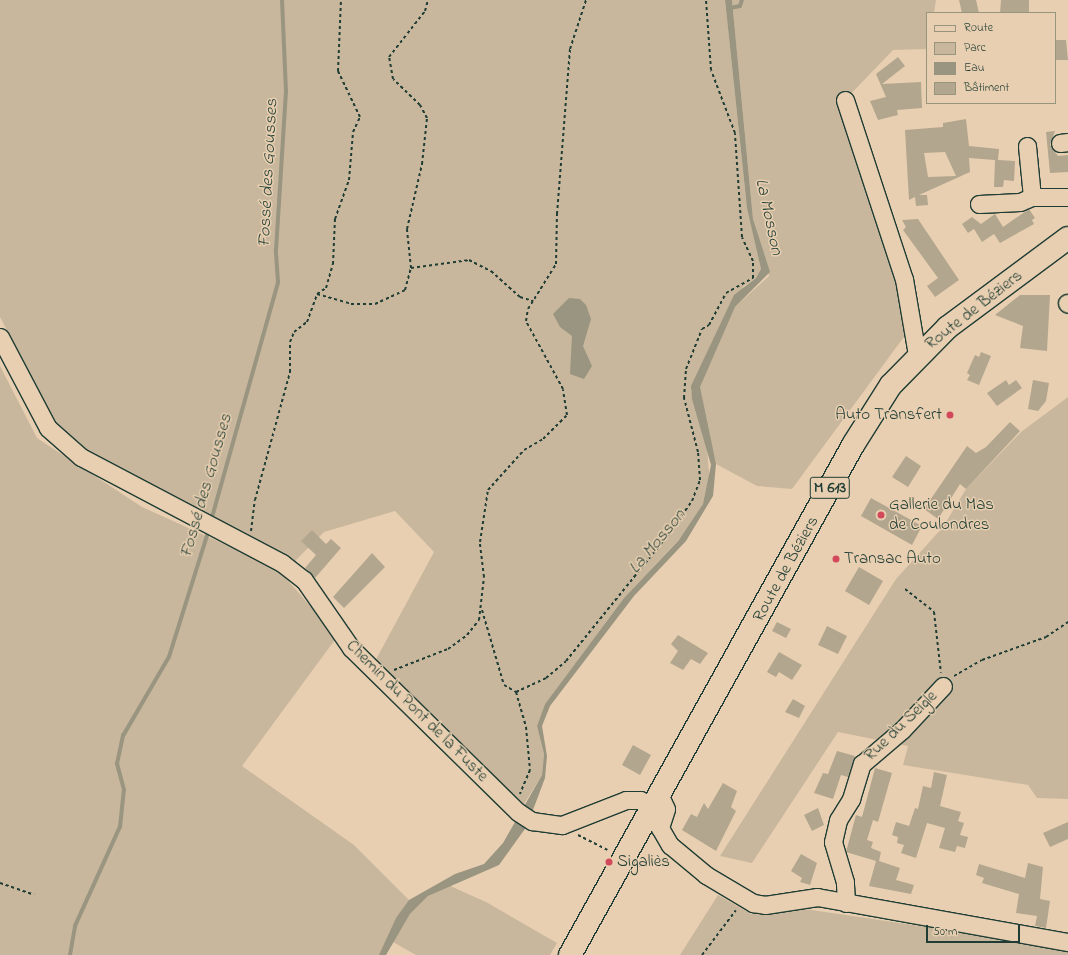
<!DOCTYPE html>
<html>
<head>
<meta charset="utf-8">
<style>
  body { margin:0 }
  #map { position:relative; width:1068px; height:955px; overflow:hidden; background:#e9cfb1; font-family:"Indie Flower",sans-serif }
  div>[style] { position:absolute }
  .green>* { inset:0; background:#c8b79c }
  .water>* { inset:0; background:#999580 }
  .stream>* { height:3.5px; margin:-1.75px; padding:0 1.75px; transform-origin:1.75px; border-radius:1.75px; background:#999580 }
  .building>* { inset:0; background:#b2a68e }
  .path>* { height:2px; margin-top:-1px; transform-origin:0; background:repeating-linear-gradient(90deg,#1f3d34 0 3px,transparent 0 6px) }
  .roads { filter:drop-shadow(1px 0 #1f3d34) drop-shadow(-1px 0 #1f3d34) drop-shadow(0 1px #1f3d34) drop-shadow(0 -1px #1f3d34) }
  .minor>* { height:17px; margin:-8.5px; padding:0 8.5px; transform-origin:8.5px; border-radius:8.5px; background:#e9cfb1 }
  .major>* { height:22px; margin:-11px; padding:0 11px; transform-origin:11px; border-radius:11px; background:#e9cfb1 }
  .dots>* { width:11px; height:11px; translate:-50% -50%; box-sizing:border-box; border:2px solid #e9cfb1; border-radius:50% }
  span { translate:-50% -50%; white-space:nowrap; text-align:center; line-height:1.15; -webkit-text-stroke:3px #e9cfb1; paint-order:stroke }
  .shield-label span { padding:1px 3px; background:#e9cfb1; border:1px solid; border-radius:3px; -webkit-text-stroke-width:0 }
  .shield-label { font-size:16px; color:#1f3d34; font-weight:700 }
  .street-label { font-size:17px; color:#1f3d34 }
  .poi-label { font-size:17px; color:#1f3d34 }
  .right { translate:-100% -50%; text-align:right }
  .left { translate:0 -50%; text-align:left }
  .water-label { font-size:18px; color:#2b463c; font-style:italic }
  .legend { position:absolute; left:926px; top:12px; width:130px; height:92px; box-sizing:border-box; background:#e9cfb1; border:1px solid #98957f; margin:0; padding:5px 7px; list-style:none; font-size:12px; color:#1f3d34 }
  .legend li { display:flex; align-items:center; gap:8px; height:20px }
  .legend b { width:20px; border:1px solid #98957f }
  .scale { position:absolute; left:926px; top:925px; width:94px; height:18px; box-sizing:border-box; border:2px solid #1f3d34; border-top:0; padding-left:5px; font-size:12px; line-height:14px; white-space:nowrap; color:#1f3d34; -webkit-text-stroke:3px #e9cfb1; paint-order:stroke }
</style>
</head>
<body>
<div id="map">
  <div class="green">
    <div style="clip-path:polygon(0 0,725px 0,746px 199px,761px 269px,756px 278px,744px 286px,691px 391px,707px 449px,710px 483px,703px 504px,686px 532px,624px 598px,545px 704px,537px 726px,544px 754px,542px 775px,524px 804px,373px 665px,434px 552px,395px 511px,324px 532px,293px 563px,89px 454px,56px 423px,0 317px)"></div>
    <div style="clip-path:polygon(732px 0,936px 0,934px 13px,927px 13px,927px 49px,893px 50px,845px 100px,900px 279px,909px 330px,792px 489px,757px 486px,716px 464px,700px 397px,700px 387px,715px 347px,735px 307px,769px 276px,753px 219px)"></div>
    <div style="clip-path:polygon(0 366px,37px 438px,142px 507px,277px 568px,337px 637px,242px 766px,354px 845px,409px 900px,387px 938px,391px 942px,385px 955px,0 955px)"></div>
    <div style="clip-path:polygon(1068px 397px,1068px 799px,1037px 798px,1028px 785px,903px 765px,908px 746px,838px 732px,752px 863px,720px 856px,896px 579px,943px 527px,966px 489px,1021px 432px)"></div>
    <div style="clip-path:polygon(448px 885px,486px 902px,557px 943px,550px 955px,416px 955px,393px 942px,410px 914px,428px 896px)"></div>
    <div style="clip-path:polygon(718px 895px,751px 914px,805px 909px,1068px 948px,1068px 955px,680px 955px)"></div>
  </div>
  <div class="water">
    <div style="clip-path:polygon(725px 0,732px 0,753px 219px,770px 272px,735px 307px,700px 387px,716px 464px,713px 496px,686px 541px,634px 596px,550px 706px,542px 726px,547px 756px,545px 778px,527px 826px,499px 865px,428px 896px,410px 914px,386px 955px,379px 955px,396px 918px,409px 900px,455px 874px,484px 864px,503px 843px,542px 775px,544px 754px,537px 726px,545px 704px,624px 598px,679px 540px,703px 504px,711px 465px,692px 399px,691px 386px,734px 295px,756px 278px,761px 269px,747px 208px)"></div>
    <div style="clip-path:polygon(569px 298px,580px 299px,586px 305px,591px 319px,583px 346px,592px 366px,584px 379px,570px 374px,572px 336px,560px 327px,553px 314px)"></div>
  </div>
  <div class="stream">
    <div style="left:730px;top:8px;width:10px;rotate:-11deg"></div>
    <div style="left:740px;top:6px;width:6px;rotate:-72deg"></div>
    <div style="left:211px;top:521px;width:248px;rotate:-74.3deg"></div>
    <div style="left:278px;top:282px;width:32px;rotate:-94deg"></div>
    <div style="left:276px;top:250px;width:158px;rotate:-86.4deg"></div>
    <div style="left:286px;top:92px;width:92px;rotate:-92.5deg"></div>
    <div style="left:70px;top:955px;width:29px;rotate:-80deg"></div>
    <div style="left:75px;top:926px;width:109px;rotate:-65.6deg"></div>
    <div style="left:120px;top:827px;width:37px;rotate:-84deg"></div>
    <div style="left:124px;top:790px;width:27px;rotate:-105deg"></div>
    <div style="left:117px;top:764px;width:29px;rotate:-78deg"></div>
    <div style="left:123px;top:736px;width:91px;rotate:-59.8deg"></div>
    <div style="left:169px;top:657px;width:134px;rotate:-72.6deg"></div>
  </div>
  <div class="building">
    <div style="clip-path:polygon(959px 0,976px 0,979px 13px,962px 13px)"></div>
    <div style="clip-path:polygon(1001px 0,1029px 0,1029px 13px,1000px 13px)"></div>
    <div style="clip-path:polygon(1055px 40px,1066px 40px,1068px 60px,1055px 60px)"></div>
    <div style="clip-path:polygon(898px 57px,905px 66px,882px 84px,921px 82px,922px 108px,897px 110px,898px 115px,878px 120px,870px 101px,886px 97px,876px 74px)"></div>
    <div style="clip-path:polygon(evenodd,966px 119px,969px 146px,999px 149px,998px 160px,1015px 161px,1014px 181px,1004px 180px,1003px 187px,994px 187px,995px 160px,969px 158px,970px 172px,919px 195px,927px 195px,928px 205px,916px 206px,915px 197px,909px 200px,905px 130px,943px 127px,943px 123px,966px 119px,945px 152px,956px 176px,928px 177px,924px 153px,945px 152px)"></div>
    <div style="clip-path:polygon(1055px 131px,1050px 145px,1058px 156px,1068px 155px,1068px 172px,1050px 173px,1046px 132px)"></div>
    <div style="clip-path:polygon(1029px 209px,1035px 218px,1032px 220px,1034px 224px,1000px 243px,994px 234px,982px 242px,974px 229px,968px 233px,962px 224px,972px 217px,981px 224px,995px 214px,1003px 227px)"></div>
    <div style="clip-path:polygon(918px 219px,959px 280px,935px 297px,927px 286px,938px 278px,903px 230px,906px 227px,902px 220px)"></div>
    <div style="clip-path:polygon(1020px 295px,1050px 295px,1047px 351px,1020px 348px,1023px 326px,995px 315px)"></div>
    <div style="clip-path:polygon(981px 352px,991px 356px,979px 385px,967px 380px,970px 375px,967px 373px,975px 355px,979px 357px)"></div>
    <div style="clip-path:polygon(1006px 380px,1009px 385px,1016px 380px,1022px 388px,997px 406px,987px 393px)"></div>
    <div style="clip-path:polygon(1033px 380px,1049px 383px,1046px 401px,1038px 411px,1028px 409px)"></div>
    <div style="clip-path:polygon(1010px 422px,1020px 431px,966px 489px,960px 484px,938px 519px,924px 509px,967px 446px,976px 453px,986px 447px)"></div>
    <div style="clip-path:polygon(906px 456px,921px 466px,908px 487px,892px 477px)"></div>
    <div style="clip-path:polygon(871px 498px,922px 526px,912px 545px,861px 516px)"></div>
    <div style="clip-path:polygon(312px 530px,326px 544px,331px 539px,341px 548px,315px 578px,305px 568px,316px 555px,301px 541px)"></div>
    <div style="clip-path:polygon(372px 553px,385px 567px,344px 608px,333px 597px)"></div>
    <div style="clip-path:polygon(859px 567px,883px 581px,869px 605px,845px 591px)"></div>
    <div style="clip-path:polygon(777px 622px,791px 629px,786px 638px,772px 631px)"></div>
    <div style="clip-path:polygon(827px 626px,847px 636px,838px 654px,818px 645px)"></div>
    <div style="clip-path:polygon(678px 635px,708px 653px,700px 664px,691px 659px,683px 670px,670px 663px,678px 651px,671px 644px)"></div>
    <div style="clip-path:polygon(779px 652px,802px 665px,792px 680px,779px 672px,776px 677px,767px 672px)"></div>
    <div style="clip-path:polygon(793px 699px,805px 706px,799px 718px,785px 712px)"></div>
    <div style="clip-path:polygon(633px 745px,651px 755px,640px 775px,622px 765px)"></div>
    <div style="clip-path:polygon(837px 751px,855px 756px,848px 777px,841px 775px,833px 799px,814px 793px,823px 773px,828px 774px)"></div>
    <div style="clip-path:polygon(875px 768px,892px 773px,878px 822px,873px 820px,867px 840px,873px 842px,871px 848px,881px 852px,879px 861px,900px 868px,896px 880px,914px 885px,911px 894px,869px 886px,876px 861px,846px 852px,856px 815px,862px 817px)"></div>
    <div style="clip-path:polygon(934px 772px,947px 775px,940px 806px,961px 812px,958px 821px,964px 823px,960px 835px,968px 837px,965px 848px,957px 846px,955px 852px,939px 848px,945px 828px,927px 823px,916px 858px,901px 853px,904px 845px,897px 843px,898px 837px,892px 835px,896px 822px,909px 826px,915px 808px,918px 809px,923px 786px,931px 788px)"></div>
    <div style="clip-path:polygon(723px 783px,737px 791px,731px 807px,736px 811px,716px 851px,682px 830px,691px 814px,697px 817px,704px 803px,708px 809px)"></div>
    <div style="clip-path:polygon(818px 808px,824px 825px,812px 831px,804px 815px)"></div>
    <div style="clip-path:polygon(1068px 822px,1068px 839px,1050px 847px,1043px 833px)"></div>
    <div style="clip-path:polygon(801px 854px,817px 863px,810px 885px,800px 882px,802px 878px,791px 871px)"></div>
    <div style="clip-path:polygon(1028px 863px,1043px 867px,1040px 899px,1050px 901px,1046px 928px,1035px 926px,1037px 916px,1016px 913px,1019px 894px,982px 883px,984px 878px,976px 875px,979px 864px,1025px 878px)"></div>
  </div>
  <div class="path">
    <div style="left:411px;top:268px;width:59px;rotate:-7.9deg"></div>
    <div style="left:469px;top:260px;width:25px;rotate:27deg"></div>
    <div style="left:491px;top:271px;width:39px;rotate:42deg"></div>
    <div style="left:520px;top:297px;width:14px;rotate:17deg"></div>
    <div style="left:317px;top:294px;width:35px;rotate:16deg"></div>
    <div style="left:351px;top:304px;width:24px"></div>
    <div style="left:375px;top:304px;width:33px;rotate:-25deg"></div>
    <div style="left:405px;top:290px;width:23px;rotate:-75deg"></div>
    <div style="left:411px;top:268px;width:39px;rotate:-96deg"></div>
    <div style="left:407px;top:229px;width:67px;rotate:-77deg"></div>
    <div style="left:422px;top:164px;width:46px;rotate:-83.8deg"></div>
    <div style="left:427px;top:118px;width:15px;rotate:-118deg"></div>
    <div style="left:420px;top:105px;width:37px;rotate:-136deg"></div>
    <div style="left:393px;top:79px;width:22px;rotate:-100deg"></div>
    <div style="left:389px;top:57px;width:58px;rotate:-52deg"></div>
    <div style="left:425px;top:11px;width:11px;rotate:-75deg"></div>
    <div style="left:251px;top:531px;width:31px;rotate:-83deg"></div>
    <div style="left:255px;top:500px;width:133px;rotate:-74.7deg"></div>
    <div style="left:290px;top:372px;width:30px;rotate:-90deg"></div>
    <div style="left:290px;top:342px;width:11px;rotate:-68deg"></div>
    <div style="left:294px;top:332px;width:16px;rotate:-38deg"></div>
    <div style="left:307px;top:322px;width:30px;rotate:-70deg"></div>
    <div style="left:317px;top:294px;width:11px;rotate:-34deg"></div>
    <div style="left:326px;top:288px;width:25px;rotate:-74deg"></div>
    <div style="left:333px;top:264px;width:45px;rotate:-87.5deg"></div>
    <div style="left:335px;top:219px;width:41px;rotate:-70.3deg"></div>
    <div style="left:349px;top:180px;width:48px;rotate:-85.2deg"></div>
    <div style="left:353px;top:132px;width:17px;rotate:-65deg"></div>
    <div style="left:360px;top:117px;width:51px;rotate:-115.6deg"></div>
    <div style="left:338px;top:71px;width:71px;rotate:-87.6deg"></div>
    <div style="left:905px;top:589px;width:37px;rotate:38deg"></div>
    <div style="left:934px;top:612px;width:61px;rotate:83.5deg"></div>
    <div style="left:482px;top:610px;width:78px;rotate:73.7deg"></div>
    <div style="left:504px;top:685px;width:14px;rotate:30deg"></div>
    <div style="left:516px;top:692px;width:36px;rotate:74deg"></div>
    <div style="left:526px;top:727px;width:43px;rotate:84.7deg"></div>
    <div style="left:530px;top:770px;width:26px;rotate:113deg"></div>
    <div style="left:394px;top:670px;width:58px;rotate:-21.3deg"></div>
    <div style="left:448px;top:649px;width:24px;rotate:-36deg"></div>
    <div style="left:467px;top:635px;width:19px;rotate:-51deg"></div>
    <div style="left:479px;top:620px;width:43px;rotate:-83.4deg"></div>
    <div style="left:484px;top:577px;width:35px;rotate:-97deg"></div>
    <div style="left:480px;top:542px;width:53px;rotate:-81.3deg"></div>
    <div style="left:488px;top:490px;width:54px;rotate:-48deg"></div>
    <div style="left:524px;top:450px;width:22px;rotate:-30deg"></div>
    <div style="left:543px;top:439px;width:34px;rotate:-45deg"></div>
    <div style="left:567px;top:415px;width:26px;rotate:-99deg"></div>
    <div style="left:563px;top:389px;width:77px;rotate:-118.6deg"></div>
    <div style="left:526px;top:321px;width:12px;rotate:-81deg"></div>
    <div style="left:528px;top:309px;width:53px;rotate:-58.1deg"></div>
    <div style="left:556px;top:264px;width:50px;rotate:-88.9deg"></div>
    <div style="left:557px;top:214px;width:166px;rotate:-85.5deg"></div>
    <div style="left:570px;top:49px;width:52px;rotate:-71.9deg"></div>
    <div style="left:954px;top:676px;width:32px;rotate:-30deg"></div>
    <div style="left:982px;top:660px;width:68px;rotate:-19.8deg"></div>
    <div style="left:1046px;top:637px;width:27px;rotate:-34deg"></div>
    <div style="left:516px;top:692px;width:33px;rotate:-25deg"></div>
    <div style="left:546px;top:678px;width:26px;rotate:-40deg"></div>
    <div style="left:566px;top:661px;width:162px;rotate:-51deg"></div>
    <div style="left:668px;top:535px;width:42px;rotate:-54.8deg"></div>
    <div style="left:692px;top:501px;width:22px;rotate:-69deg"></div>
    <div style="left:700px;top:480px;width:28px;rotate:-94deg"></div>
    <div style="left:698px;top:452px;width:56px;rotate:-104.5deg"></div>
    <div style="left:684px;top:398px;width:29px;rotate:-86deg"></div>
    <div style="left:686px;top:369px;width:43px;rotate:-68.2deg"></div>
    <div style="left:702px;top:329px;width:8px;rotate:-30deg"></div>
    <div style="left:709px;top:325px;width:36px;rotate:-62deg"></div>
    <div style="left:726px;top:293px;width:31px;rotate:-29deg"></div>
    <div style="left:753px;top:278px;width:17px;rotate:-90deg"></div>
    <div style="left:753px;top:261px;width:26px;rotate:-115deg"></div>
    <div style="left:742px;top:237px;width:104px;rotate:-93.9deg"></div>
    <div style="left:735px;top:133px;width:67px;rotate:-110.9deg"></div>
    <div style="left:711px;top:70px;width:70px;rotate:-94.1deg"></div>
    <div style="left:578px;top:835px;width:33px;rotate:27deg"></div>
    <div style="left:638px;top:866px;width:32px;rotate:-2deg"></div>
    <div style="left:0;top:883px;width:36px;rotate:19deg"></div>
    <div style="left:702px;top:955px;width:56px;rotate:-52.9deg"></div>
  </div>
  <div class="roads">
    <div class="minor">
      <div style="left:845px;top:100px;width:188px;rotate:71.8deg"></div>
      <div style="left:904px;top:279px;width:77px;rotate:80.3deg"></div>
      <div style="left:1060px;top:143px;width:8px;rotate:-7deg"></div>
      <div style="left:1027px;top:146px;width:51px;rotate:84.4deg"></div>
      <div style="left:1032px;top:197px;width:36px"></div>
      <div style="left:979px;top:204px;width:41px;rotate:-2.8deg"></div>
      <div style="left:1020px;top:202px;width:13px;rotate:-23deg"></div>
      <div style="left:1067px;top:303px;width:1px;rotate:45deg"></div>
      <div style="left:0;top:337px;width:103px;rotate:62.2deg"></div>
      <div style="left:48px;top:428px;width:44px;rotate:41.3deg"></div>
      <div style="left:81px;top:457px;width:227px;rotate:27.8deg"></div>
      <div style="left:282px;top:563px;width:28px;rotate:38deg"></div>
      <div style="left:304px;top:580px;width:83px;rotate:55.3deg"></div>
      <div style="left:351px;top:648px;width:234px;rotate:44.5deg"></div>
      <div style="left:518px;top:812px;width:17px;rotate:33deg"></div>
      <div style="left:532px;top:821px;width:30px;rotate:8deg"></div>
      <div style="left:562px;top:825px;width:69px;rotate:-21.3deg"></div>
      <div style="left:626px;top:800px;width:14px"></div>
      <div style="left:640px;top:800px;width:14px;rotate:25deg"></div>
      <div style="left:660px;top:796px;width:14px;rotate:65deg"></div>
      <div style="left:666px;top:809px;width:20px;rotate:108deg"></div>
      <div style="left:660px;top:828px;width:20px;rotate:60deg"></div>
      <div style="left:670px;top:845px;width:47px;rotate:39.8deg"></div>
      <div style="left:706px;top:875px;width:55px;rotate:30.8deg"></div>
      <div style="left:753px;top:903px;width:12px;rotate:9deg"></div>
      <div style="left:765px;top:905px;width:53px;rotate:-8.7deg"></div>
      <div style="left:817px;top:897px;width:255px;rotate:10.2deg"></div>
      <div style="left:846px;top:903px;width:21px;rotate:-93deg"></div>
      <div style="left:845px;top:882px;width:42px;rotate:-106.7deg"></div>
      <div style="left:833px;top:842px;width:23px;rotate:-77deg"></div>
      <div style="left:838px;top:820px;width:25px;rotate:-58deg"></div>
      <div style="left:851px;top:799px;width:37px;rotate:-73deg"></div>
      <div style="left:862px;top:764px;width:52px;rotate:-40.4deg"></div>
      <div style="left:902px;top:730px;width:60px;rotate:-47deg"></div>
    </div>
    <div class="major">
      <div style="left:570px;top:955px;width:583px;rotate:-60.97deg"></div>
      <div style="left:853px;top:445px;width:71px;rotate:-57.7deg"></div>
      <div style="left:891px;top:385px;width:81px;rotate:-45.5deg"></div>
      <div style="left:948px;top:327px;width:149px;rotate:-36.6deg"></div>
    </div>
  </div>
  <div class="dots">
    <div style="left:950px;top:415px;background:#d1495b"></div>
    <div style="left:881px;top:515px;background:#d1495b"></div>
    <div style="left:836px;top:559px;background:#d1495b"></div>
    <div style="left:609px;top:862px;background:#d1495b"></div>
  </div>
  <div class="shield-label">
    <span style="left:830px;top:488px">M 613</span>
  </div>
  <div class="street-label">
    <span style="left:974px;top:310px;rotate:-38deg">Route de Béziers</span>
    <span style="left:786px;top:569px;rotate:-61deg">Route de Béziers</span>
    <span style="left:417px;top:711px;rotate:45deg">Chemin du Pont de la Fuste</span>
    <span style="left:901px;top:726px;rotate:-44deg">Rue du Seigle</span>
  </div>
  <div class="poi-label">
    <span class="right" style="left:942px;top:415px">Auto Transfert</span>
    <span class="left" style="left:889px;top:515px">Gallerie du Mas<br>de Coulondres</span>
    <span class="left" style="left:844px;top:559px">Transac Auto</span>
    <span class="left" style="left:617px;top:862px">Sigaliès</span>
  </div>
  <div class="water-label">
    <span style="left:269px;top:173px;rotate:-87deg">Fossé des Gousses</span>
    <span style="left:768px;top:217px;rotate:78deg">La Mosson</span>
    <span style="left:207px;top:486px;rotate:-74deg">Fossé des Gousses</span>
    <span style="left:658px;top:542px;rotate:-50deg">La Mosson</span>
  </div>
  <ul class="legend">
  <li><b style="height:5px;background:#e9cfb1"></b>Route</li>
  <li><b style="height:11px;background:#c8b79c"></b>Parc</li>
  <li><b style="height:11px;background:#999580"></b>Eau</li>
  <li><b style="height:11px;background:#b2a68e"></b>Bâtiment</li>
  </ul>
  <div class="scale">50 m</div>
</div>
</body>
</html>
